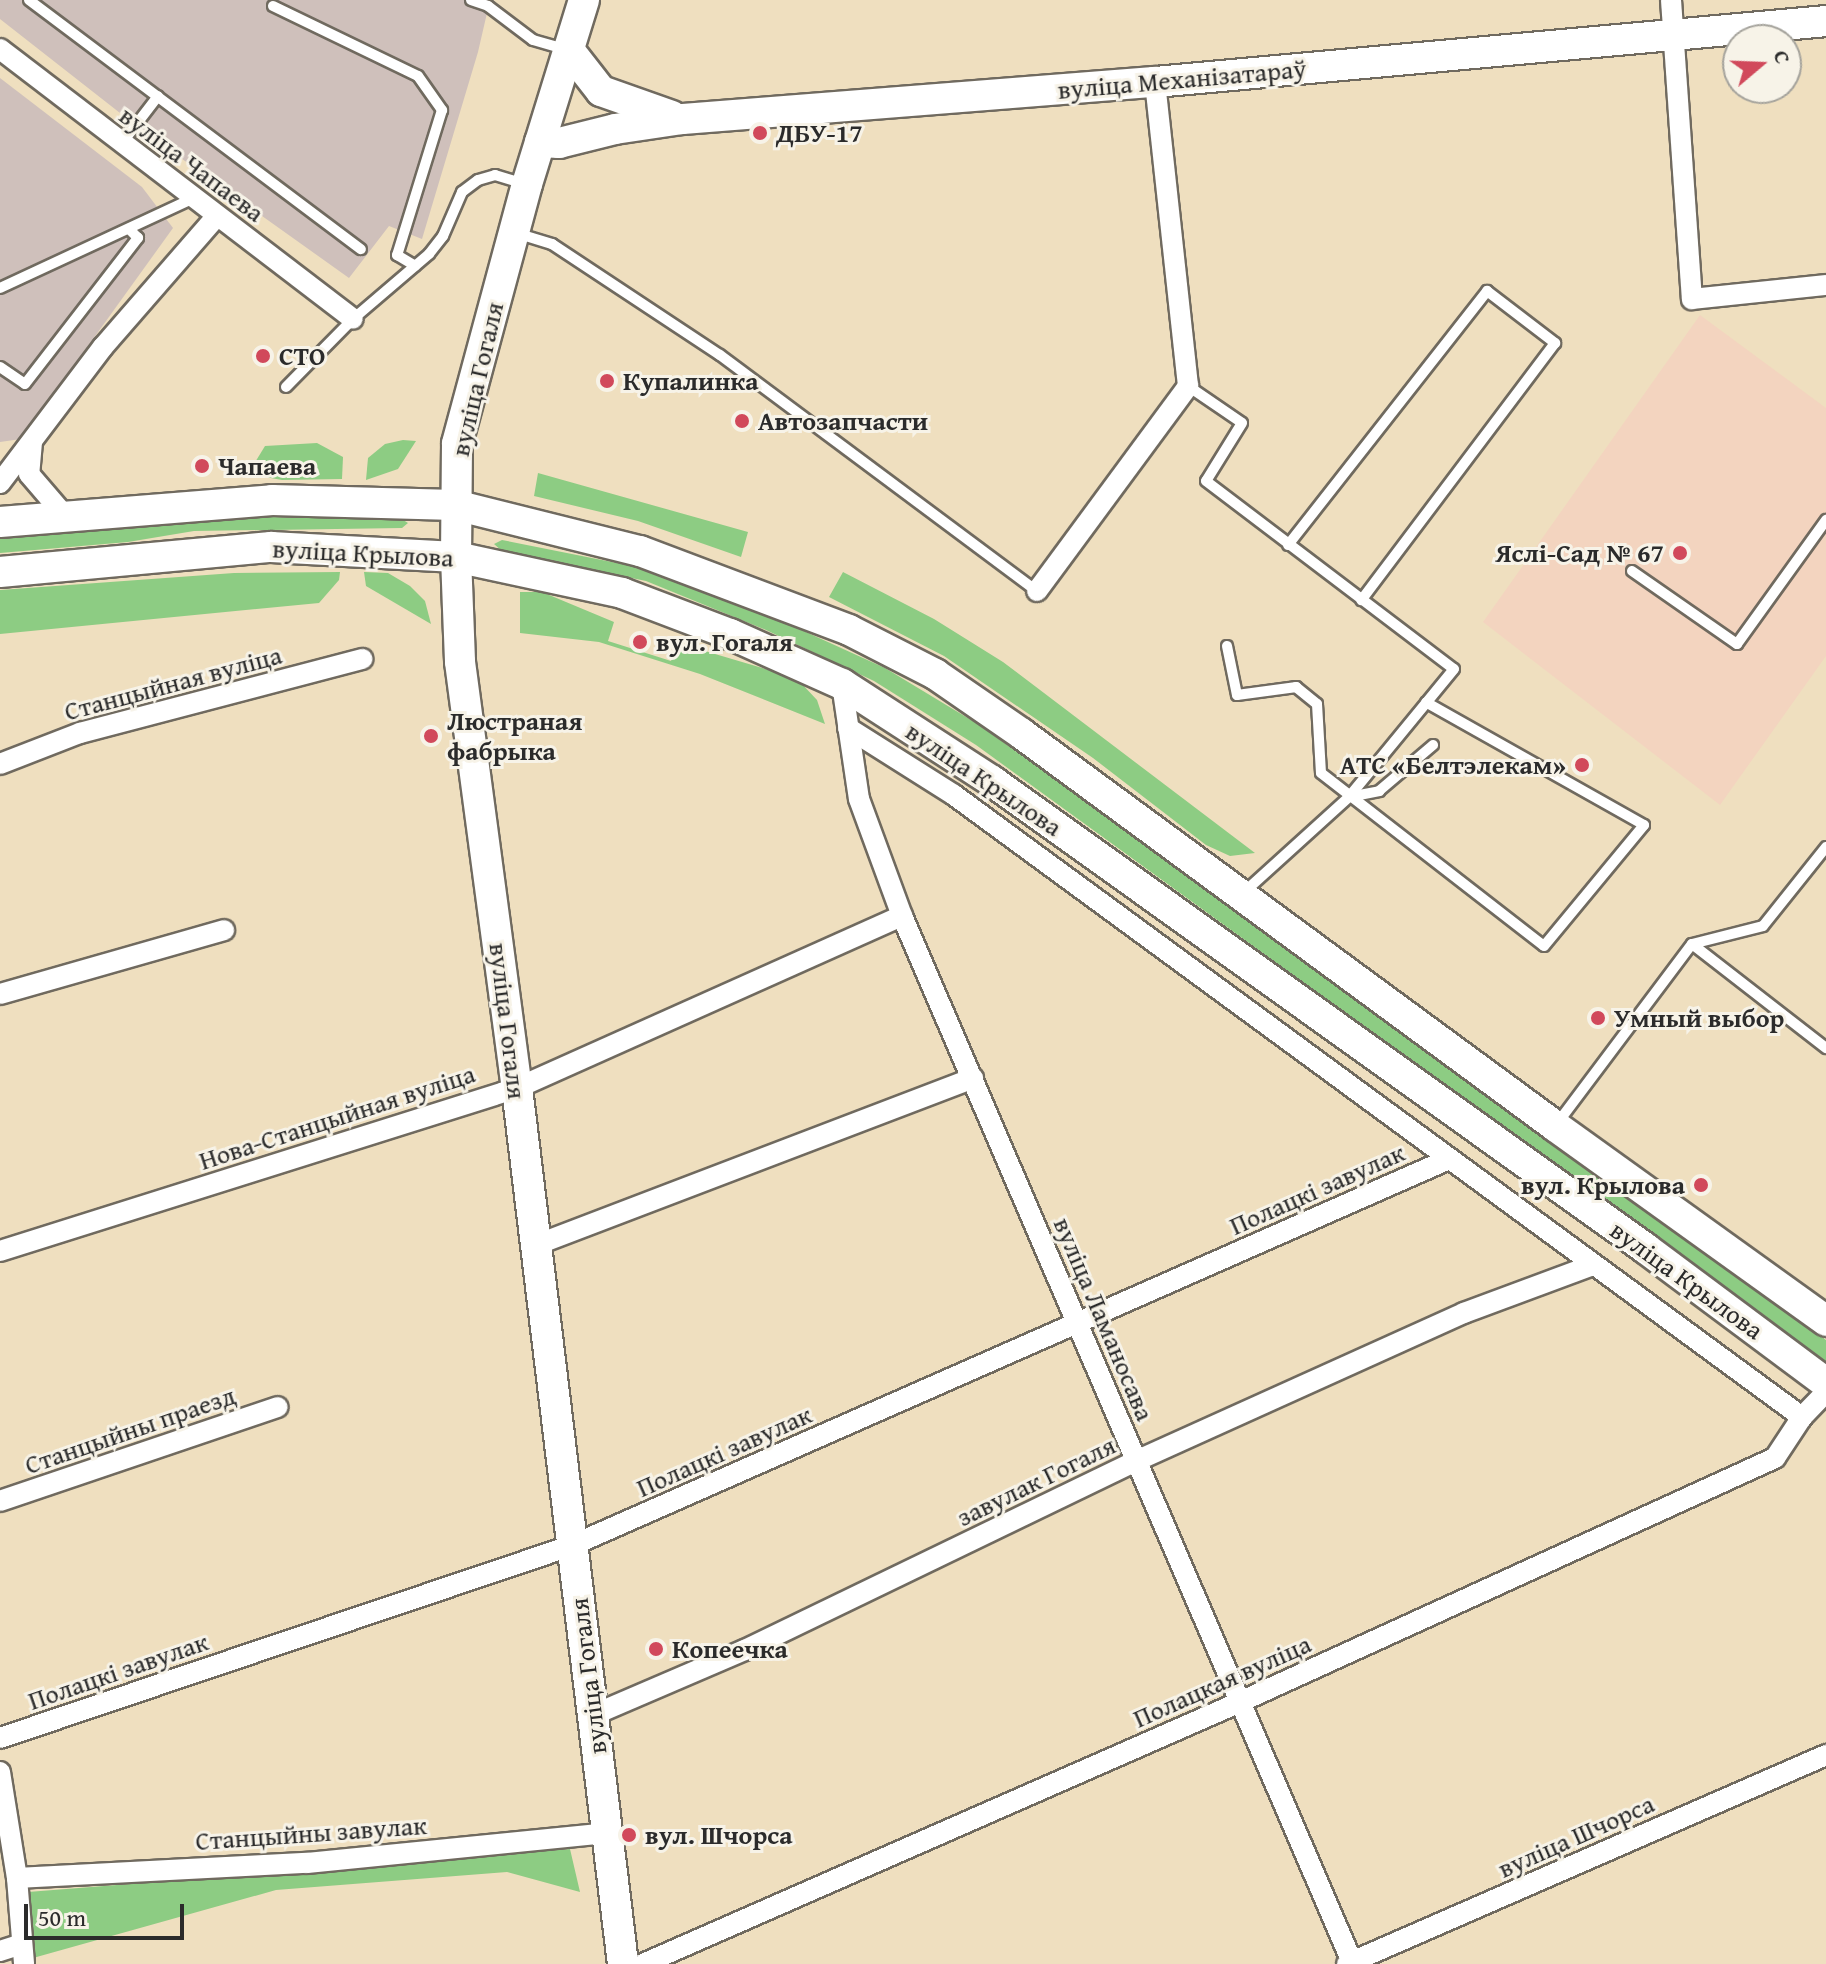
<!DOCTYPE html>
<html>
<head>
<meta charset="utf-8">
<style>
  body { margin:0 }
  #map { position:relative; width:1826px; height:1964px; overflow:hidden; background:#efdfbf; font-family:"Gentium Book Plus",serif }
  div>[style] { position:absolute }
  .built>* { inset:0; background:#f3d4bf }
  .industrial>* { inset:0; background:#cfc0bb }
  .green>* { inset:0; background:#8dcc83 }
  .roads { filter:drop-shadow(2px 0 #706a5f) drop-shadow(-2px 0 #706a5f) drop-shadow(0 2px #706a5f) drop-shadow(0 -2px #706a5f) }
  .service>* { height:10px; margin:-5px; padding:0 5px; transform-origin:5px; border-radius:5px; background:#fff }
  .minor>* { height:20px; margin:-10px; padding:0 10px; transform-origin:10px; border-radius:10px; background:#fff }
  .secondary>* { height:30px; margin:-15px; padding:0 15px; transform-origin:15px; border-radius:15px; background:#fff }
  .dots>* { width:22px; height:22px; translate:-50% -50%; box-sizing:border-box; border:4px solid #f7f3e8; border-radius:50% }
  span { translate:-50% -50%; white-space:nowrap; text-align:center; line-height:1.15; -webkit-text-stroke:6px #f7f3e8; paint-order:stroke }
  .street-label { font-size:26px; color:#2b2b2b }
  .poi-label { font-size:26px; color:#2b2b2b; font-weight:700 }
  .left { translate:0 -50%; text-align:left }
  .right { translate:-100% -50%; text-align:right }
  .north { position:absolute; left:1722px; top:24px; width:80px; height:80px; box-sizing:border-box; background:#f7f3e8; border:2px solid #a5a39c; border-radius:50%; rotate:71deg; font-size:22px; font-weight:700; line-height:32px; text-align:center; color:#2b2b2b }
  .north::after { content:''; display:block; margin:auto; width:28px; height:36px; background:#d1495b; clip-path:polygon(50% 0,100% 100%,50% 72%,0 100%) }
  .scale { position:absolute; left:24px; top:1904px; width:160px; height:36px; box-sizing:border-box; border:4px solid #2b2b2b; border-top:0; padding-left:10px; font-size:24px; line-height:28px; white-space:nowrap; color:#2b2b2b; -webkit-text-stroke:6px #f7f3e8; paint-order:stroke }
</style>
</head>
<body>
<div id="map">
  <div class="built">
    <div style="clip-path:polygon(1700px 315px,1826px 408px,1826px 656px,1720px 805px,1483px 622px)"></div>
  </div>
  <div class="industrial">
    <div style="clip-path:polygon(0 0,490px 0,478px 52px,422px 239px,389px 226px,349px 278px,143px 131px,0 19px)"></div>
    <div style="clip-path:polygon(0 78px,142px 187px,173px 228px,21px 439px,0 442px)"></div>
  </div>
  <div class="green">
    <div style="clip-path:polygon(403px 440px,416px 441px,398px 469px,366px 480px,368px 458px,385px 444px)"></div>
    <div style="clip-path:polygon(317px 443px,343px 457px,342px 479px,282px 480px,248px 474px,265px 446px)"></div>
    <div style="clip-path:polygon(538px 473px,748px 532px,741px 557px,638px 521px,534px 496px)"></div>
    <div style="clip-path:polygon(267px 517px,400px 518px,408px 523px,402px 528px,194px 531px,128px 542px,0 553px,0 535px)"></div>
    <div style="clip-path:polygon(502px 540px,647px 569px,773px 617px,885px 668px,981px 726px,1826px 1340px,1826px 1362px,976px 745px,874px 681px,766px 630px,646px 581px,502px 551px,494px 544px)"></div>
    <div style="clip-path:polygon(340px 572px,339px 580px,319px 603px,0 634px,0 590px,234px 573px)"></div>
    <div style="clip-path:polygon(364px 572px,388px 573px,410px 586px,425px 601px,431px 624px,366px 586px)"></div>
    <div style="clip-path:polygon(843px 572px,934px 619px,1003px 662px,1255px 853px,1230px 856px,1206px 845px,1093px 758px,944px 656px,829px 597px)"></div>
    <div style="clip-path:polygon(520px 592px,542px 592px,614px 622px,608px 641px,671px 661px,678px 643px,779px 673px,801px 683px,817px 700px,825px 724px,700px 674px,599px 642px,520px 633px)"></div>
    <div style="clip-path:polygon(570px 1849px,580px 1892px,507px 1872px,276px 1890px,33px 1958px,28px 1892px)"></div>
  </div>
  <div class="roads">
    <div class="service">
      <div style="left:29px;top:0;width:415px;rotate:36.9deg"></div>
      <div style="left:471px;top:0;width:18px;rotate:19deg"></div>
      <div style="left:488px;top:6px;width:56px;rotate:37.1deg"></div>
      <div style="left:533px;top:40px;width:35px;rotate:16deg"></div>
      <div style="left:273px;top:6px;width:161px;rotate:25.8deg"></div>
      <div style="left:418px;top:76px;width:42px;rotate:54.8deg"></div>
      <div style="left:442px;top:110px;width:152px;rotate:107.2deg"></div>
      <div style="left:397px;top:255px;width:21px;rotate:31deg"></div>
      <div style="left:122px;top:143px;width:59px;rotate:-52.5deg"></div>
      <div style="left:516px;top:233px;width:38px;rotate:17deg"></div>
      <div style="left:552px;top:244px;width:201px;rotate:33.5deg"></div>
      <div style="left:720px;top:355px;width:395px;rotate:36.7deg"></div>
      <div style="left:0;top:288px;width:214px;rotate:-24.9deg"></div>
      <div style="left:0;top:367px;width:30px;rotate:34deg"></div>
      <div style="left:25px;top:384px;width:185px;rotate:-52.3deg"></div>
      <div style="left:138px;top:238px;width:13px;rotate:-135deg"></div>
      <div style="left:1188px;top:386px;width:65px;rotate:34.4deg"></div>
      <div style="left:1242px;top:423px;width:68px;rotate:121.8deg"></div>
      <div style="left:1206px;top:481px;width:311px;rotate:37.2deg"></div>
      <div style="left:1454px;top:669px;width:166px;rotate:129.4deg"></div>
      <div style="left:1349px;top:797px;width:144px;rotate:137.8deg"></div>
      <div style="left:286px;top:387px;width:95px;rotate:-45.4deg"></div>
      <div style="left:353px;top:319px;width:100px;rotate:-40.5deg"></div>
      <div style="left:429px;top:254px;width:23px;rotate:-52deg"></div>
      <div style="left:443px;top:236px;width:48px;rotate:-66.6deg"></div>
      <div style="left:462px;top:192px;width:20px;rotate:-37deg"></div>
      <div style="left:478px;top:180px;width:18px;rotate:-16deg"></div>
      <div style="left:495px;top:175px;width:31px;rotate:17deg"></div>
      <div style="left:1288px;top:545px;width:323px;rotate:-51.9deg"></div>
      <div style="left:1487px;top:291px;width:86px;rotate:37.4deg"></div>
      <div style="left:1555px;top:343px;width:322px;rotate:127deg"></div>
      <div style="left:1632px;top:571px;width:128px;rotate:34.8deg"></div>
      <div style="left:1737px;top:644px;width:153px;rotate:-54.3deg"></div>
      <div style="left:1227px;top:646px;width:50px;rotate:78.5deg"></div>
      <div style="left:1237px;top:695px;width:60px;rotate:-7.7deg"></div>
      <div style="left:1296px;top:687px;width:27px;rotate:39deg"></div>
      <div style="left:1317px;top:704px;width:69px;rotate:86.7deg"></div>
      <div style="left:1321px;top:773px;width:282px;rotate:37.8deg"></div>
      <div style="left:1544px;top:946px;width:157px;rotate:-50.4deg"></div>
      <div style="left:1644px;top:825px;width:250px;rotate:-150.6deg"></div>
      <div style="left:1349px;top:797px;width:31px;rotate:-11deg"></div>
      <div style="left:1379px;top:791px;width:71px;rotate:-40.4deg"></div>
      <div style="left:1692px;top:944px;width:73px;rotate:-14.2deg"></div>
      <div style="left:1763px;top:926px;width:101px;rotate:-51.4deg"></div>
      <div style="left:1556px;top:1125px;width:226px;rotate:-53.1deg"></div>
      <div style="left:1692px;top:944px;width:170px;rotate:37.8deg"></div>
    </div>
    <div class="minor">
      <div style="left:1671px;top:0;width:300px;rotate:86deg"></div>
      <div style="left:1692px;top:299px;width:135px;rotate:-6deg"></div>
      <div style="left:0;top:49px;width:444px;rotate:37.4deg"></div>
      <div style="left:32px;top:442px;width:32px;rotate:95deg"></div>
      <div style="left:29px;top:474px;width:57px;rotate:49.3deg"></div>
      <div style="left:0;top:483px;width:171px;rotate:-52.9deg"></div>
      <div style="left:103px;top:347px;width:174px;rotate:-49deg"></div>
      <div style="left:1037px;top:591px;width:255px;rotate:-53.6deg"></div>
      <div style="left:1188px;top:386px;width:306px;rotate:-96.2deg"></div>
      <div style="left:842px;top:684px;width:116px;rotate:81.6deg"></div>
      <div style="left:859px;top:799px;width:125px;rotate:69.8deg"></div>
      <div style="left:902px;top:916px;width:1141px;rotate:66.72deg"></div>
      <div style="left:848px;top:728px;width:125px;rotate:32.3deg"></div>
      <div style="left:954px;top:795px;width:1052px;rotate:36.26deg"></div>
      <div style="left:0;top:764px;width:86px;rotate:-21.2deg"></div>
      <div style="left:80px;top:733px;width:292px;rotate:-14.7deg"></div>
      <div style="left:0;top:994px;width:233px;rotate:-15.9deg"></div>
      <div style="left:536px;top:1245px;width:468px;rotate:-20.9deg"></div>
      <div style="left:0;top:1251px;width:542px;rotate:-17.5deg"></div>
      <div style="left:517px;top:1088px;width:422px;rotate:-24.1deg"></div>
      <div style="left:0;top:1501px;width:293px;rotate:-18.7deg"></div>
      <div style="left:593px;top:1715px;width:165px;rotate:-23.2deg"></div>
      <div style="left:745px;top:1650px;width:434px;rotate:-25.8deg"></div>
      <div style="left:1136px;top:1461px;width:360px;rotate:-24.3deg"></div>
      <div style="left:1464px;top:1313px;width:138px;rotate:-20.4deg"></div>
      <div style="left:0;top:1738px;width:605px;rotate:-18.61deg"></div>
      <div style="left:573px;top:1545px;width:957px;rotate:-23.78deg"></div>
      <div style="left:0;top:1772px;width:107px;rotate:80.9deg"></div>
      <div style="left:17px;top:1878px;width:86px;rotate:85.3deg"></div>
      <div style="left:17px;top:1878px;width:290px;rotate:-3deg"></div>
      <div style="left:307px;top:1863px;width:301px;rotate:-5.7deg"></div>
      <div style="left:0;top:1951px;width:23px;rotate:-18deg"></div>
      <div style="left:643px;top:1964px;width:652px;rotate:-23.69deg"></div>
      <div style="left:1240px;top:1702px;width:588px;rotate:-24.52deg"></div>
      <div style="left:1775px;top:1458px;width:49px;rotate:-56.6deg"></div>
      <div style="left:1802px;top:1417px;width:35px;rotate:-46deg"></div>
      <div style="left:1347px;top:1964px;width:523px;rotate:-23.57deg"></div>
    </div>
    <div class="secondary">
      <div style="left:584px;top:0;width:193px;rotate:107.2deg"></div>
      <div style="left:527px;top:184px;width:269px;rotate:105.1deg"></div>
      <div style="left:457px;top:444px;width:113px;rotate:90.5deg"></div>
      <div style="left:456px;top:557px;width:105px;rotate:87.8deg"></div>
      <div style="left:460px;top:662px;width:430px;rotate:82.4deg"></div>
      <div style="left:517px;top:1088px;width:882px;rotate:83.1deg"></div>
      <div style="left:569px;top:50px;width:52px;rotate:52deg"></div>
      <div style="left:601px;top:91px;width:75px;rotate:19.4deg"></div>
      <div style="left:540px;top:142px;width:19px;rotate:3deg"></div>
      <div style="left:559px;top:143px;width:58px;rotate:-14deg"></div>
      <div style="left:615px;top:129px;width:68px;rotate:-8.5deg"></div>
      <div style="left:682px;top:119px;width:474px;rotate:-4.5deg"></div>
      <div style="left:1155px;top:82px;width:674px;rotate:-5.19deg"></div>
      <div style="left:0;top:522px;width:273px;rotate:-4.6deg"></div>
      <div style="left:272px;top:500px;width:183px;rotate:1.6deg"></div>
      <div style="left:455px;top:505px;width:191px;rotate:14deg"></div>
      <div style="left:640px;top:551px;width:223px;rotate:20.7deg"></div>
      <div style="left:849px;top:630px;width:97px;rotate:27.1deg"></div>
      <div style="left:935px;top:674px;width:106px;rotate:34.6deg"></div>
      <div style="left:1022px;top:734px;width:662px;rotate:36.33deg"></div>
      <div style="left:1555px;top:1126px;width:334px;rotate:35.7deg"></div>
      <div style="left:0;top:572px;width:272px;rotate:-5.3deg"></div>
      <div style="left:271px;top:547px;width:185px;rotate:3.1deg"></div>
      <div style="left:456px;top:557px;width:170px;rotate:12.2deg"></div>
      <div style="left:622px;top:593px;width:116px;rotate:20.8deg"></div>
      <div style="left:730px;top:634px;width:123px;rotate:24.1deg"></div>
      <div style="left:842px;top:684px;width:179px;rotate:32.9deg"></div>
      <div style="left:992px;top:781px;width:803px;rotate:35.57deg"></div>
      <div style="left:1645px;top:1248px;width:226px;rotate:36.7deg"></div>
    </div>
  </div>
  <div class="dots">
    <div style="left:760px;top:133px;background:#d1495b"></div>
    <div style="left:263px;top:356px;background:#d1495b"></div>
    <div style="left:607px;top:381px;background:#d1495b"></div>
    <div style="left:742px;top:421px;background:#d1495b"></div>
    <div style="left:202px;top:466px;background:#d1495b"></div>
    <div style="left:1680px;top:553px;background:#d1495b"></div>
    <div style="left:640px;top:642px;background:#d1495b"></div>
    <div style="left:431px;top:736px;background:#d1495b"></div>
    <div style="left:1582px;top:765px;background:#d1495b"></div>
    <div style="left:1598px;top:1018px;background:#d1495b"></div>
    <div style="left:1701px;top:1185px;background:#d1495b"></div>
    <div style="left:656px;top:1649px;background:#d1495b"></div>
    <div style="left:629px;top:1835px;background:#d1495b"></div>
  </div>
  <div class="street-label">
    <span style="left:1182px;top:79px;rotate:-5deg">вуліца Механізатараў</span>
    <span style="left:192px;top:164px;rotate:37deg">вуліца Чапаева</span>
    <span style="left:477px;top:379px;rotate:-77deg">вуліца Гогаля</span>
    <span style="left:363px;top:553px;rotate:3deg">вуліца Крылова</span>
    <span style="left:173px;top:683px;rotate:-15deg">Станцыйная вуліца</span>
    <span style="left:984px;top:779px;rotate:34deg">вуліца Крылова</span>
    <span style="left:508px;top:1021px;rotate:83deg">вуліца Гогаля</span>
    <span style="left:337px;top:1117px;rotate:-18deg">Нова-Станцыйная вуліца</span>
    <span style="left:1317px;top:1189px;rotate:-24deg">Полацкі завулак</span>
    <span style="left:1687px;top:1280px;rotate:36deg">вуліца Крылова</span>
    <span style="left:1104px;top:1319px;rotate:67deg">вуліца Ламаносава</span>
    <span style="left:130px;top:1430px;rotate:-19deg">Станцыйны праезд</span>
    <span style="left:724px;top:1451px;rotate:-24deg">Полацкі завулак</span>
    <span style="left:1036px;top:1481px;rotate:-26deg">завулак Гогаля</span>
    <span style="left:118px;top:1671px;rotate:-19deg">Полацкі завулак</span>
    <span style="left:588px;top:1676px;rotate:-97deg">вуліца Гогаля</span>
    <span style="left:1222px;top:1681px;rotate:-24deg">Полацкая вуліца</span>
    <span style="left:311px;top:1833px;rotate:-4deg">Станцыйны завулак</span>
    <span style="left:1576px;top:1836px;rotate:-24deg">вуліца Шчорса</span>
  </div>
  <div class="poi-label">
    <span class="left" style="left:776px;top:133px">ДБУ-17</span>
    <span class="left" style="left:279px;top:356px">СТО</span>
    <span class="left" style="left:623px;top:381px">Купалинка</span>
    <span class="left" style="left:758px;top:421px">Автозапчасти</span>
    <span class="left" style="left:218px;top:466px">Чапаева</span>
    <span class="right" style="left:1664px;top:553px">Яслі-Сад № 67</span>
    <span class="left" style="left:656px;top:642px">вул. Гогаля</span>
    <span class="left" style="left:447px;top:736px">Люстраная<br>фабрыка</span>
    <span class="right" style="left:1566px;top:765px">АТС «Белтэлекам»</span>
    <span class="left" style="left:1614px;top:1018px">Умный выбор</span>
    <span class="right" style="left:1685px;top:1185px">вул. Крылова</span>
    <span class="left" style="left:672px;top:1649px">Копеечка</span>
    <span class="left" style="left:645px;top:1835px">вул. Шчорса</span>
  </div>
  <div class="north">С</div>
  <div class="scale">50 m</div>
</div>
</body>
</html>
